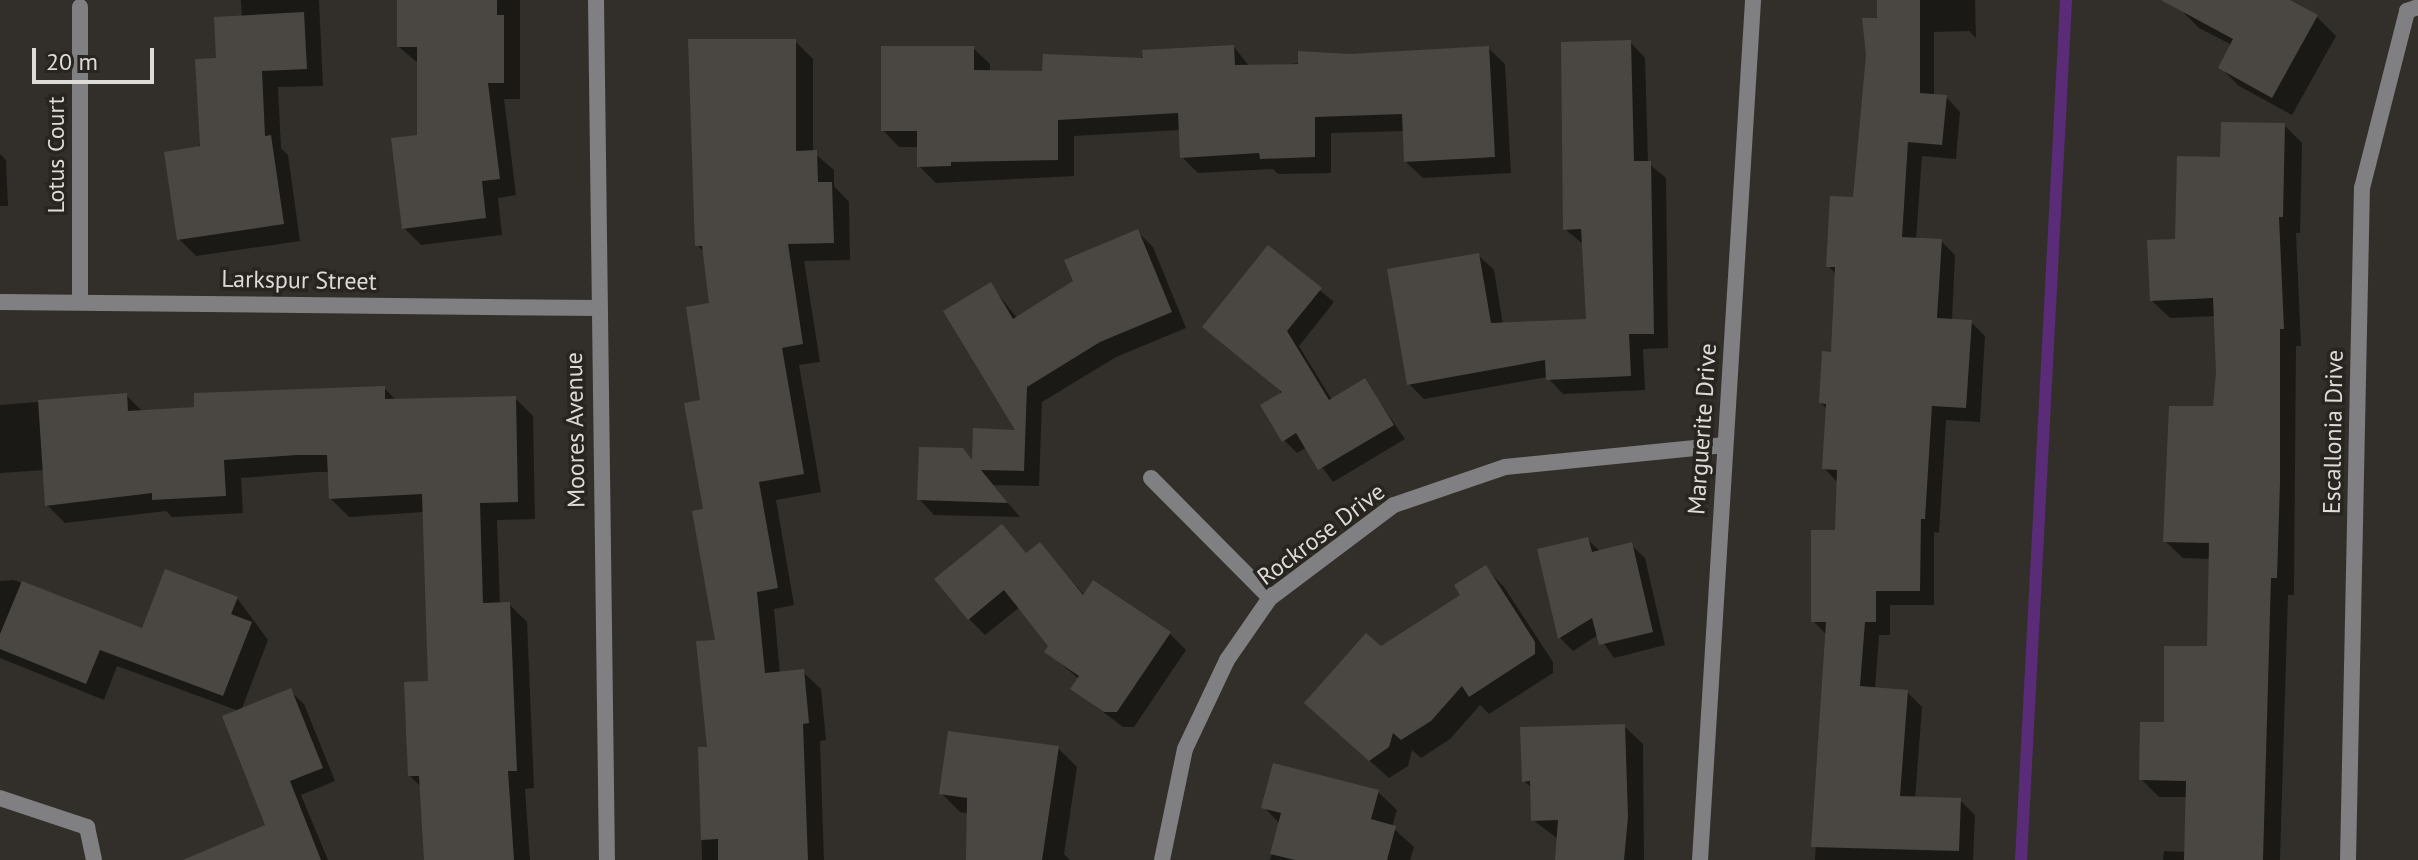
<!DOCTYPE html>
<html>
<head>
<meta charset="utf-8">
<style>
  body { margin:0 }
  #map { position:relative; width:2418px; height:860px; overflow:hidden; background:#322f2a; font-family:"PT Sans",sans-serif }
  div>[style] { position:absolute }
  .shadow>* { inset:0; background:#0007 }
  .stream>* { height:12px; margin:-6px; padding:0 6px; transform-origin:6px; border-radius:6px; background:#5a2b76 }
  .building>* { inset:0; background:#4a4742 }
  .street>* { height:16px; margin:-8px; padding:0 8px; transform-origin:8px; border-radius:8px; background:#807f81 }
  span { translate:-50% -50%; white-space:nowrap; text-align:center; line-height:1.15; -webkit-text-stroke:7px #282521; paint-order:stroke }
  .street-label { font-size:24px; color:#dddbd8 }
  .scale { position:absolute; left:32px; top:48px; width:122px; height:36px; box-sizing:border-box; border:4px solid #dddbd8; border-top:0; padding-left:10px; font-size:24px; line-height:28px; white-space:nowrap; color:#dddbd8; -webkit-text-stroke:6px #282521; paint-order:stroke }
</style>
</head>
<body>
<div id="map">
  <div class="shadow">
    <div style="clip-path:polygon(241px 0,319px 0,323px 86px,278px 87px,281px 148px,288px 155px,300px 241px,196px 256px,179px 239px,218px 60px,242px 17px)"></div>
    <div style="clip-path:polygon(399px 0,520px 0,520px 99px,504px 99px,516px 195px,498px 198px,502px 235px,421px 245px,404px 228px,419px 137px,419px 64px,399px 47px)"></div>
    <div style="clip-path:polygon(1879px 0,1975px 0,1976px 38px,1969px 31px,1934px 32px,1934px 96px,1946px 97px,1960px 112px,1956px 159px,1922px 156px,1916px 239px,1941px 241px,1955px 255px,1952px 320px,1971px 322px,1985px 336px,1980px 422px,1946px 420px,1939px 533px,1934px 532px,1934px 605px,1890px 605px,1890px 635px,1879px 635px,1875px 690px,1907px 692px,1922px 707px,1915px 799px,1960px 800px,1975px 815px,1973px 860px,1815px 860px,1827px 635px,1813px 621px,1836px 532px,1839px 484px,1824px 468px,1827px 409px,1821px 403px,1833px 354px,1837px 275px,1828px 266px,1854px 199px)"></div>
    <div style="clip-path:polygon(2185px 0,2285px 0,2317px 17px,2336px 36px,2292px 115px,2239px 86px,2220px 67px,2232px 45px,2199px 28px,2180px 9px)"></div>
    <div style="clip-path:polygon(795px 41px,813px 59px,813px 152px,834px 170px,834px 186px,849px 202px,850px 260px,804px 261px,820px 362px,799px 365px,821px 492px,776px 500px,794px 605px,774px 609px,780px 674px,803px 672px,821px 689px,826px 740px,820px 741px,824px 860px,702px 860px,700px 749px,709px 749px,718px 641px,705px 511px,703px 402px,712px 305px,704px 252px,697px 245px)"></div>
    <div style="clip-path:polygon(1630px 42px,1645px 58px,1648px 163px,1666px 178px,1668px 348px,1643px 349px,1645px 390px,1563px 394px,1547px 377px,1424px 399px,1409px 384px,1478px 255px,1494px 270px,1503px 325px,1588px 321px,1583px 244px,1565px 229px)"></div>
    <div style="clip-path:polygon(1234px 47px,1250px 67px,1488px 48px,1505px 64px,1511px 173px,1423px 178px,1406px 162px,1405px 131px,1331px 133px,1331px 173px,1278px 174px,1273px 169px,1198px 173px,1182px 157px,1180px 130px,1074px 136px,1074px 176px,936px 183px,919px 166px,919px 147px,899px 147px,883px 130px,973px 48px,990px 64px,990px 72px,1044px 73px)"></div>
    <div style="clip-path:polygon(2284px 125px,2302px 143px,2300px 233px,2296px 233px,2301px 346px,2296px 346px,2294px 595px,2288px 595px,2280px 860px,2163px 860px,2164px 851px,2187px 852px,2188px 797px,2159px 797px,2141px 779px,2209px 648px,2211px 559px,2183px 558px,2165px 541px,2214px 408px,2218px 373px,2216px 316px,2170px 318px,2152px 301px,2176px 240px,2222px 159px)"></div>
    <div style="clip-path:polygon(0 154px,6px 160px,8px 206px,0 206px)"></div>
    <div style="clip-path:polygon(1138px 232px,1153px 247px,1186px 328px,1116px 357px,1042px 402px,1039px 486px,993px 485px,1020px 517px,934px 515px,919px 499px,1019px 432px,990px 284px,1017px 318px,1076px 282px)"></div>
    <div style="clip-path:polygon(1268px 247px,1334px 302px,1299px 346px,1332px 400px,1365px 381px,1405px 439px,1333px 482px,1307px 447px,1297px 453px,1284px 440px)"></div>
    <div style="clip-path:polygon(384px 388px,397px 401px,515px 398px,533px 416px,535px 519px,497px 520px,500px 604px,509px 604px,527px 622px,534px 788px,525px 789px,530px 860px,426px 860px,421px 787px,409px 775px,430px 683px,424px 512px,349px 517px,331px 499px,330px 472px,316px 472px,241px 478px,243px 513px,172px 517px,166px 511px,65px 523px,47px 505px,45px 470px,0 473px,0 405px,126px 395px,143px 412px)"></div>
    <div style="clip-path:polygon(1002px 527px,1027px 555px,1040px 545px,1085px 596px,1169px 633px,1186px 650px,1134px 727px,1123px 727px,1073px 689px,1079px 679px,1047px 652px,1051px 646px,1020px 607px,985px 635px,969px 619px)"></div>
    <div style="clip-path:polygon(1587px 539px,1601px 552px,1631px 545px,1645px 558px,1665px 645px,1614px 658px,1598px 635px,1573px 651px,1560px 638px,1539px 551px)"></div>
    <div style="clip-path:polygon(1486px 568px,1504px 587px,1553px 662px,1553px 673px,1489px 714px,1480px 705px,1450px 739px,1421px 758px,1412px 750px,1408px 766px,1389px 778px,1325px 721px,1380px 649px,1463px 596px)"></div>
    <div style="clip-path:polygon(14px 580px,143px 631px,237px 598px,268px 640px,241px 711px,290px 691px,304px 704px,335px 781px,301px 795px,328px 860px,243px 860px,268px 826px,239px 711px,117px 666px,104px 700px,0 658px,0 581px)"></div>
    <div style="clip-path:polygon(1624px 726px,1643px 744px,1644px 860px,1557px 860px,1558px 839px,1533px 820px,1532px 788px,1524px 781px)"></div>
    <div style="clip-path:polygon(1058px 748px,1077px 767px,1064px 854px,1070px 860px,968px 860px,969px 814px,960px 812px,941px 793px)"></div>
    <div style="clip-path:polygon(1378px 792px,1397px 810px,1392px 827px,1414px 847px,1410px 860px,1270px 860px,1280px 824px,1264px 807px)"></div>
  </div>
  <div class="stream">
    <div style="left:2021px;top:860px;width:861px;rotate:-87deg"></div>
  </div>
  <div class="building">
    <div style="clip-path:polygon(397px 0,497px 0,497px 15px,504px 15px,504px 83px,488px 83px,500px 179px,482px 181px,486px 218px,402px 229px,391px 138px,417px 135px,417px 47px,397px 47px)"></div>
    <div style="clip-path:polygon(1877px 0,1920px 0,1920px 93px,1947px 95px,1942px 145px,1908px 142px,1902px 237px,1942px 239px,1937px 318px,1972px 320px,1966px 408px,1932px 406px,1925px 519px,1921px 519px,1920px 591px,1876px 591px,1876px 622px,1865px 622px,1860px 686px,1908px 690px,1900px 796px,1961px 798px,1959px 851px,1811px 847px,1826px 622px,1811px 622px,1811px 530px,1835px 530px,1837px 470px,1822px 469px,1826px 404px,1819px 403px,1822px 351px,1831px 352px,1835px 267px,1826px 267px,1830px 196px,1853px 197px,1866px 55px,1862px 18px,1877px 18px)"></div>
    <div style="clip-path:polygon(2161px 0,2290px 0,2318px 15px,2272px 98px,2218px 68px,2233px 39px)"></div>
    <div style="clip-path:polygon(304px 12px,307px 69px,262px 71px,265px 136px,271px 135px,284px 224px,177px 240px,164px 152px,200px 146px,195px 59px,216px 58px,214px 17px)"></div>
    <div style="clip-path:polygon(688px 39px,796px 39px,796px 151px,817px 150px,818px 182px,832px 182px,834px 243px,788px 244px,803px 344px,782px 348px,804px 474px,759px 482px,778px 588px,757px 592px,765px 673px,804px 669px,809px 723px,803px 724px,808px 860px,718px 860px,718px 839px,701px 840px,698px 747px,707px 747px,696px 641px,715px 640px,692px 511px,703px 509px,684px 403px,700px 400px,686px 307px,709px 303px,702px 246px,695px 246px)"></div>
    <div style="clip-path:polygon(1631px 40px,1634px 161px,1651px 161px,1654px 334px,1629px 334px,1631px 376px,1546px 380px,1545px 360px,1407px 385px,1387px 269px,1479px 253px,1491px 323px,1586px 319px,1581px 229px,1563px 230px,1561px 42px)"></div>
    <div style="clip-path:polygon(1234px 45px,1235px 65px,1298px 64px,1298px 51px,1349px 54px,1489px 46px,1495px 157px,1404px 162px,1402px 114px,1315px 117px,1315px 157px,1260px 159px,1259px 153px,1180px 158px,1178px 113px,1058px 120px,1058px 160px,951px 162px,951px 166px,917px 167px,917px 131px,881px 131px,881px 46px,974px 46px,974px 70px,1042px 71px,1043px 54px,1143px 58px,1142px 50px)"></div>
    <div style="clip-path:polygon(2221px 122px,2285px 123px,2283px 217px,2279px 217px,2284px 329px,2280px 329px,2280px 483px,2277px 578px,2271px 578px,2263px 860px,2184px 860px,2186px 781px,2139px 780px,2140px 722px,2164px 722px,2164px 646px,2207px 646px,2209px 543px,2163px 542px,2169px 406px,2213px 406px,2216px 373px,2213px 298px,2150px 301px,2147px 240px,2175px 239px,2177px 156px,2220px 157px)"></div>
    <div style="clip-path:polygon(1138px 229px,1172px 312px,1100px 342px,1027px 387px,1024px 471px,981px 470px,1008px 503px,917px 500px,919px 447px,963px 448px,972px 460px,973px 428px,1015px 430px,943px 311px,991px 282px,1013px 319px,1073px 281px,1064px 260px)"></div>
    <div style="clip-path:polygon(1268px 245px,1322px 288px,1287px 331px,1329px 400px,1365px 378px,1394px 425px,1318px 470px,1296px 433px,1282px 442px,1260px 405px,1282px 392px,1202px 327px)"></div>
    <div style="clip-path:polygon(385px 386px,385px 399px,516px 396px,518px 502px,480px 503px,483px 603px,510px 602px,517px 771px,508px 771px,514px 860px,424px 860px,419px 776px,408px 776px,404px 682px,428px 681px,422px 494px,329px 499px,327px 455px,297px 455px,224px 460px,226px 496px,152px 500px,152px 493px,45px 506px,38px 400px,127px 393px,128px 411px,194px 407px,194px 393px)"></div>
    <div style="clip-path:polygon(1002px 524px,1026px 553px,1040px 542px,1083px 595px,1093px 580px,1171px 632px,1117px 712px,1104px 712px,1070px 689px,1079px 676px,1044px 652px,1048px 646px,1004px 590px,968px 620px,934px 579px)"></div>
    <div style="clip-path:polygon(1588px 537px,1592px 552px,1632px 542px,1653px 632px,1599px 645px,1592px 618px,1558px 639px,1537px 549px)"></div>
    <div style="clip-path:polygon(1486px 565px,1535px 642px,1535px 654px,1469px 697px,1462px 686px,1431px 721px,1401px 740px,1393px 733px,1389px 747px,1369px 761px,1304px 703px,1366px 633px,1381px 646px,1460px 595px,1454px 585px)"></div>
    <div style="clip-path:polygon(165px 569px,238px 597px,231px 614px,252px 622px,223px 696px,100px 650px,86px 684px,0 649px,0 634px,22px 581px,142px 628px)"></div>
    <div style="clip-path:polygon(291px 688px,323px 768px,290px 781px,321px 860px,183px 860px,265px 825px,222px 716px)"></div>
    <div style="clip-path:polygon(1625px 724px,1628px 817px,1624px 860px,1555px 860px,1558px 820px,1531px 821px,1530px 781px,1522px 782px,1520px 727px)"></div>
    <div style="clip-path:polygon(948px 731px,1059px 746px,1042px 860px,966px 860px,967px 798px,939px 794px)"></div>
    <div style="clip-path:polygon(1273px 763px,1379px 790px,1371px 819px,1396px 826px,1387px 860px,1295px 860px,1270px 854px,1281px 813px,1261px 808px)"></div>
  </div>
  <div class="street">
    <div style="left:596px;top:0;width:860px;rotate:89.27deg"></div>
    <div style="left:80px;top:7px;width:295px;rotate:90deg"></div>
    <div style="left:0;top:302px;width:597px;rotate:0.58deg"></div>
    <div style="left:1151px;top:478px;width:169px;rotate:45.2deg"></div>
    <div style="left:0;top:798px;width:92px;rotate:18.4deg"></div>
    <div style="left:87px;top:827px;width:34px;rotate:78deg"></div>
    <div style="left:1162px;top:860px;width:113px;rotate:-78.3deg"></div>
    <div style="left:1185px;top:749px;width:98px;rotate:-64.7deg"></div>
    <div style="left:1227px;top:660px;width:75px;rotate:-55.3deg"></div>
    <div style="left:1270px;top:598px;width:155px;rotate:-36.9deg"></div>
    <div style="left:1394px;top:505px;width:117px;rotate:-18.9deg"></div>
    <div style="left:1505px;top:467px;width:221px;rotate:-5.7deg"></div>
    <div style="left:1700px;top:860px;width:862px;rotate:-86.47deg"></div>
    <div style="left:2348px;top:860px;width:672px;rotate:-88.81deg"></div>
    <div style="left:2362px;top:188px;width:183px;rotate:-75.7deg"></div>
    <div style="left:2407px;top:11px;width:12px;rotate:-20deg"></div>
  </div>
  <div class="street-label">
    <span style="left:56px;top:155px;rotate:-90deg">Lotus Court</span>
    <span style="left:299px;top:280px;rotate:1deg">Larkspur Street</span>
    <span style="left:1702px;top:429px;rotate:-86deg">Marguerite Drive</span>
    <span style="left:575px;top:430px;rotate:-91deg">Moores Avenue</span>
    <span style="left:2333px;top:432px;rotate:-89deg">Escallonia Drive</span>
    <span style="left:1321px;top:534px;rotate:-37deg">Rockrose Drive</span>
  </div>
  <div class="scale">20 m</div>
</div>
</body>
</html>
